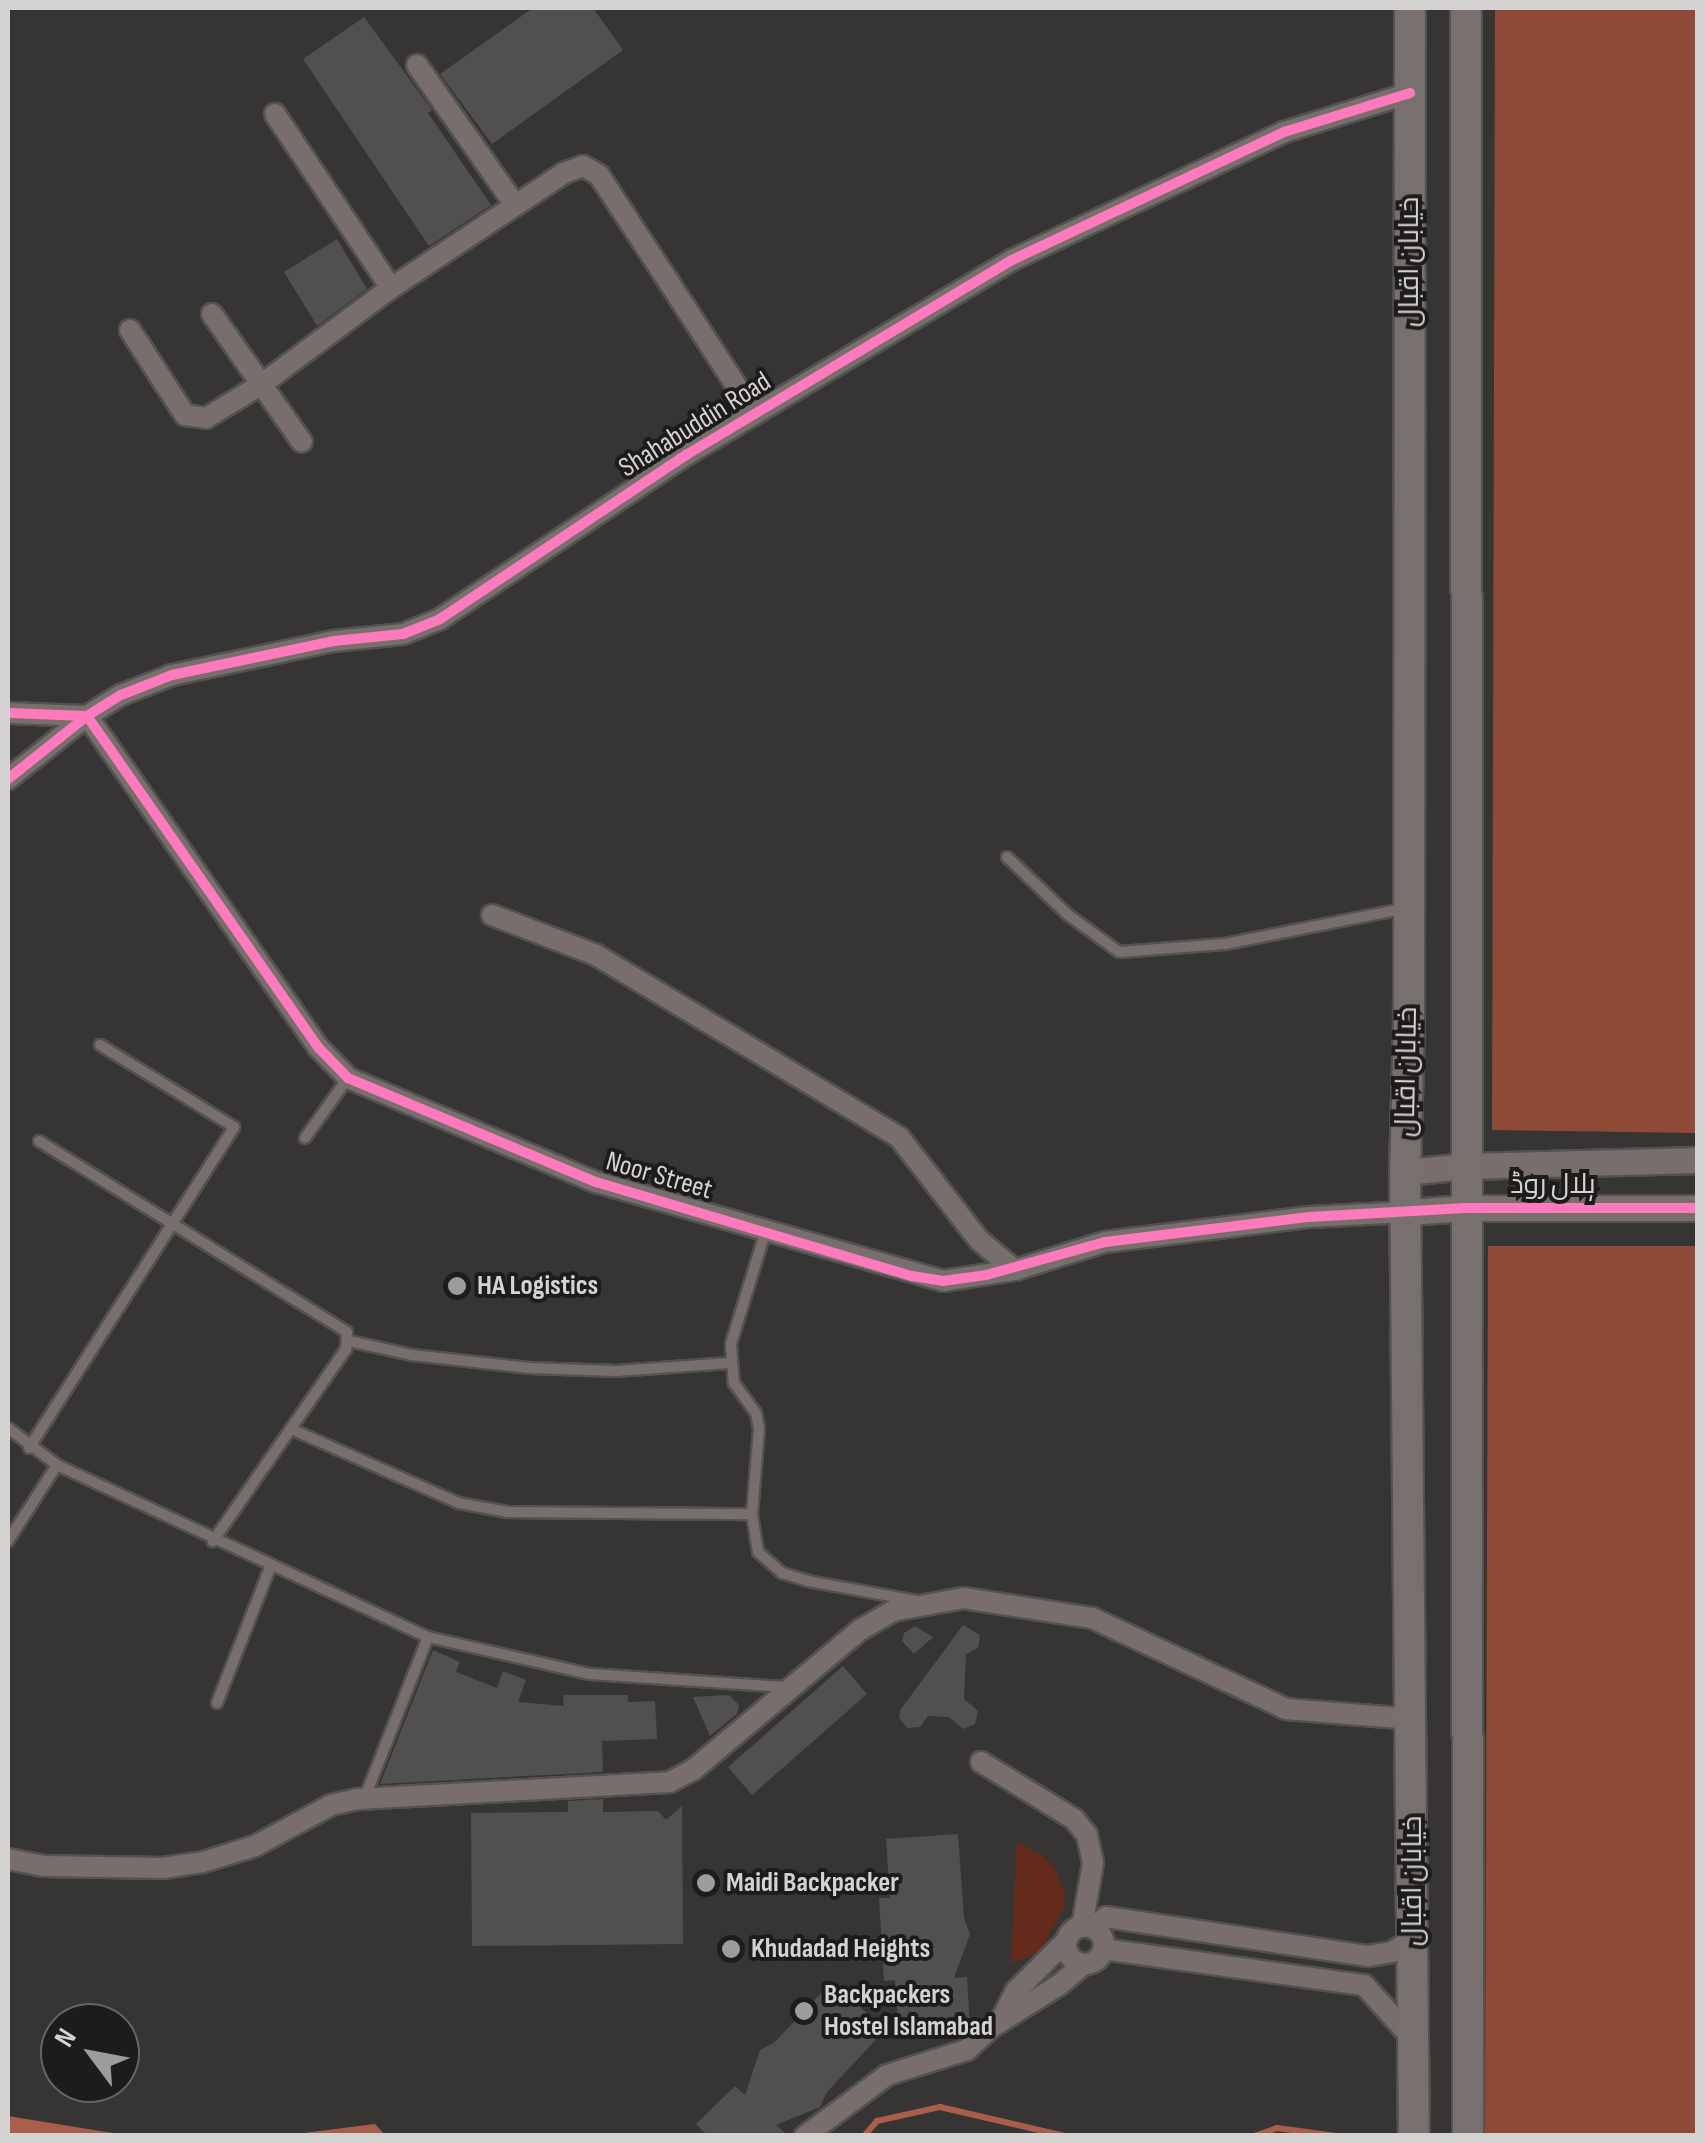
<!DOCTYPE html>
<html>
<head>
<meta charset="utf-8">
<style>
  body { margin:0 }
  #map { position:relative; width:1705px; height:2143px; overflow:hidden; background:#373534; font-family:"Sofia Sans Condensed",Cairo,sans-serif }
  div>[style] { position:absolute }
  .green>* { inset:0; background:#642b1c }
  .forest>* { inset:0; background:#8e4937 }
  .water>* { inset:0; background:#a85e4b }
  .stream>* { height:6px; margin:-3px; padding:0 3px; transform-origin:3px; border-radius:3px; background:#a85e4b }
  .building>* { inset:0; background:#51504f }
  .roads { filter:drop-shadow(2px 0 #535151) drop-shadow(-2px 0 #535151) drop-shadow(0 2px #535151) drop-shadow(0 -2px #535151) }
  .service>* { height:10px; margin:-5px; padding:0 5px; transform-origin:5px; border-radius:5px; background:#786f6c }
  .minor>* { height:20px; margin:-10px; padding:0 10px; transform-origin:10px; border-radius:10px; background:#786f6c }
  .minor>.ring { margin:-10px; padding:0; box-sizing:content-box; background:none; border:20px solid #786f6c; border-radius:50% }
  .tertiary>* { height:25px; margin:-12.5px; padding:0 12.5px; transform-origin:12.5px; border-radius:12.5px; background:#786f6c }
  .primary>* { height:30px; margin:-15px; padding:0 15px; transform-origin:15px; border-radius:15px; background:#78706e }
  .cycleway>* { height:10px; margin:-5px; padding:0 5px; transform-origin:5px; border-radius:5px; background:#fd7abc }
  .dots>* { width:28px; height:28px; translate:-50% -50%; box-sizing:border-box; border:5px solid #1e1c1b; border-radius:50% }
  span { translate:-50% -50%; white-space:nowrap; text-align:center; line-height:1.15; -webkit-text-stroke:8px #1e1c1b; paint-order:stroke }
  .street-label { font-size:28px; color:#d5d2d2 }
  .poi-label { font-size:28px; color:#d5d2d2; font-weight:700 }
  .left { translate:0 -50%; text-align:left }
  .frame { position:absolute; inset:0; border:10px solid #d5d2d2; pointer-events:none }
  .north { position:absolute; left:40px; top:2003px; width:100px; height:100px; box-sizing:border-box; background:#1e1c1b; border:2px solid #676564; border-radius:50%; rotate:302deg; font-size:28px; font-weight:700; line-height:40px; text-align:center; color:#d5d2d2 }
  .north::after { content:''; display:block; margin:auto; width:35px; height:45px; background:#9e9b9b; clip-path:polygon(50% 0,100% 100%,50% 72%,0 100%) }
</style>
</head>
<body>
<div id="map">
  <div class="green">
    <div style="clip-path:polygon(1017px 1842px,1043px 1855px,1054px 1867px,1065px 1893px,1064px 1907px,1044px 1946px,1031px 1956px,1011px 1963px)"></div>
  </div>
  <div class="forest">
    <div style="clip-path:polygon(1495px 8px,1697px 8px,1697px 1133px,1492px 1130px)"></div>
    <div style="clip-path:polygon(1488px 1246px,1697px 1246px,1697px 2135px,1485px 2135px)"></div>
  </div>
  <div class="water">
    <div style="clip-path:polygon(8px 2116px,106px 2132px,132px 2135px,8px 2135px)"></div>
    <div style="clip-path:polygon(375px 2124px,385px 2135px,288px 2135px)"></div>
  </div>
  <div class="stream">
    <div style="left:864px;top:2136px;width:20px;rotate:-49deg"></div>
    <div style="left:877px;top:2121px;width:65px;rotate:-12.5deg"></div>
    <div style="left:940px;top:2107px;width:128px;rotate:13.1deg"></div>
    <div style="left:1254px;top:2136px;width:24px;rotate:-19deg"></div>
    <div style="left:1277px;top:2128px;width:60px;rotate:7.7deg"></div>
  </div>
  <div class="building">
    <div style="clip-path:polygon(533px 8px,593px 8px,623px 50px,492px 144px,440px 74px)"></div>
    <div style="clip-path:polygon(364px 17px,432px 110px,428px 113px,491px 205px,429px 246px,303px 59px)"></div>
    <div style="clip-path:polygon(337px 239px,367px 289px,317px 326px,284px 272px)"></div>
    <div style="clip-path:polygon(963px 1625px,980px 1635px,978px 1648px,966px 1654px,964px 1699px,978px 1711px,975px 1724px,963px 1729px,949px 1717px,928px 1716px,920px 1727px,907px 1728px,899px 1718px,901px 1709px)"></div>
    <div style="clip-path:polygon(915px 1626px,933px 1637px,914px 1654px,902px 1641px,904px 1633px)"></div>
    <div style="clip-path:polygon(433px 1650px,460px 1662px,456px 1672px,497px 1688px,503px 1671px,526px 1680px,518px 1702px,564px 1706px,563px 1695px,628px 1695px,628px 1702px,655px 1701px,657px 1739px,602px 1741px,603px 1772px,380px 1784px)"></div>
    <div style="clip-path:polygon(843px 1666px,867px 1694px,752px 1795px,728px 1767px)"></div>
    <div style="clip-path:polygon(729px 1695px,739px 1705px,737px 1714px,710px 1736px,693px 1697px)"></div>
    <div style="clip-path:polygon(603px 1799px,603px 1812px,658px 1811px,666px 1820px,682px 1806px,683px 1944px,472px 1946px,471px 1813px,568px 1812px,568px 1801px)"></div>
    <div style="clip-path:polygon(958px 1834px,964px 1918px,970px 1934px,954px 1978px,967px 1977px,970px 2028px,899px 2037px,895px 1980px,884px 1981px,879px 1898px,890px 1898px,886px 1839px)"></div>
    <div style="clip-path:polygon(832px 1981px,885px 2030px,827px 2092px,820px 2107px,776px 2125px,788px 2136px,708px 2136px,696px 2124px,735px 2086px,745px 2095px,760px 2050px,775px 2042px)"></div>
  </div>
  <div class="roads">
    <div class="service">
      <div style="left:1007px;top:857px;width:83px;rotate:43.5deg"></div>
      <div style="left:1067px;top:914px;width:64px;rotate:36.2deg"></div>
      <div style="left:1119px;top:952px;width:106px;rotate:-4.3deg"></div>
      <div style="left:1225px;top:944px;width:186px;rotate:-11.2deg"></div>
      <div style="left:305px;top:1138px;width:74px;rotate:-54.4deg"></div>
      <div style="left:39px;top:1141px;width:362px;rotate:31.8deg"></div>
      <div style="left:347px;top:1332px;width:17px;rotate:93deg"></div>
      <div style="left:346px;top:1349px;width:234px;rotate:124.7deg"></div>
      <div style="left:766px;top:1230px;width:119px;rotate:107.1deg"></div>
      <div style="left:731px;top:1344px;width:39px;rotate:86deg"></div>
      <div style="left:734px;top:1383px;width:37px;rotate:54deg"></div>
      <div style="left:756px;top:1413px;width:16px;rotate:79deg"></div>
      <div style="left:759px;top:1429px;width:85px;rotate:94.7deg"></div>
      <div style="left:752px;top:1514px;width:38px;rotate:81deg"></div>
      <div style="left:758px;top:1552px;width:32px;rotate:41deg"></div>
      <div style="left:782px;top:1573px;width:27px;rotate:17deg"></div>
      <div style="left:808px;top:1581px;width:111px;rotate:10.4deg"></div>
      <div style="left:349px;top:1341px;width:65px;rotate:12.5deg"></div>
      <div style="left:412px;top:1355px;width:118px;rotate:6.3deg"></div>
      <div style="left:529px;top:1368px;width:87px;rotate:2deg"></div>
      <div style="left:616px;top:1371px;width:114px;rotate:-4deg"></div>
      <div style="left:8px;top:1428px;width:61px;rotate:37.1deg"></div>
      <div style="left:57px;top:1465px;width:409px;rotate:24.9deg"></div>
      <div style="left:428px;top:1637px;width:166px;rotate:12.9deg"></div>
      <div style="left:590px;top:1674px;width:198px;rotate:3.8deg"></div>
      <div style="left:291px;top:1429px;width:184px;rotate:23.8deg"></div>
      <div style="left:459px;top:1503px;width:49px;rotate:10.6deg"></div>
      <div style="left:507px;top:1512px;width:245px;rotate:0.5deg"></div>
      <div style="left:29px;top:1448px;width:381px;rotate:-57.4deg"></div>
      <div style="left:234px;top:1127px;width:157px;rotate:-148.5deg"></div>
      <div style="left:8px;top:1541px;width:90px;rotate:-57.2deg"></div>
      <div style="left:217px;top:1703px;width:145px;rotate:-68.6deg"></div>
      <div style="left:365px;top:1797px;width:172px;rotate:-68.5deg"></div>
    </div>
    <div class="minor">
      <div style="left:417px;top:65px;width:171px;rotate:55deg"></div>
      <div style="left:275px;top:114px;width:209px;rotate:56.3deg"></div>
      <div style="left:212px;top:314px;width:156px;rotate:54.9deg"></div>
      <div style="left:130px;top:330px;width:101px;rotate:57.1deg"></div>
      <div style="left:185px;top:415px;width:21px;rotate:8deg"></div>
      <div style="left:206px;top:418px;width:66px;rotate:-31.3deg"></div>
      <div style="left:262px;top:384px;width:161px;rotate:-36.7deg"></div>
      <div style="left:391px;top:288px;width:208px;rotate:-33.6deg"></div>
      <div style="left:564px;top:173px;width:20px;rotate:-20deg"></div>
      <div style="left:583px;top:166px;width:18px;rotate:29deg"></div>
      <div style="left:599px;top:175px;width:285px;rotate:56.9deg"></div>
      <div style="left:8px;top:713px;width:79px;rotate:2.2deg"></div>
      <div style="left:87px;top:716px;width:404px;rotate:55.1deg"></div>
      <div style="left:318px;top:1047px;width:43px;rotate:45.9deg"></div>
      <div style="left:348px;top:1078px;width:269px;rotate:22.8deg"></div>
      <div style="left:596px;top:1182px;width:361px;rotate:15.9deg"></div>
      <div style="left:943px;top:1281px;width:73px;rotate:-8.7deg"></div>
      <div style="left:1015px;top:1270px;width:94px;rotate:-17.3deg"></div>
      <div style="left:1105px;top:1242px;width:206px;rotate:-7deg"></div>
      <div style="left:1309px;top:1217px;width:99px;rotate:-2.9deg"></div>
      <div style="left:8px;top:779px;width:101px;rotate:-38.6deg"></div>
      <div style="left:87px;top:716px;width:40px;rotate:-32deg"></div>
      <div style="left:121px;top:695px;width:55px;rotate:-21.4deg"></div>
      <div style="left:172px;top:675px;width:166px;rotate:-11.9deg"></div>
      <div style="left:334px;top:641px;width:69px;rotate:-5.8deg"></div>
      <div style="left:403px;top:634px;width:40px;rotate:-22deg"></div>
      <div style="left:440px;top:619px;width:296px;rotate:-33.7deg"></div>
      <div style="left:686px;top:455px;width:380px;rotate:-30.9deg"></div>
      <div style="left:1012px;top:260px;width:301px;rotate:-25.2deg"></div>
      <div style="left:1284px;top:132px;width:132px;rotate:-17.2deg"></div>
      <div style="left:492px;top:915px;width:111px;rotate:21deg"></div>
      <div style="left:596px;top:955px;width:353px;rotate:31deg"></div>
      <div style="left:899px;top:1137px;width:130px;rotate:52.2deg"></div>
      <div style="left:979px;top:1240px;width:47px;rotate:39.8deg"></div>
      <div style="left:981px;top:1762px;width:109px;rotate:31.5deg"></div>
      <div style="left:1074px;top:1819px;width:21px;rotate:51deg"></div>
      <div style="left:1087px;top:1835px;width:29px;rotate:78deg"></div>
      <div style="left:1093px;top:1863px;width:65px;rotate:99.8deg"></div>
      <div style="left:8px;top:1859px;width:36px;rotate:11deg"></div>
      <div style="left:43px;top:1866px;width:120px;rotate:1deg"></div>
      <div style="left:163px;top:1868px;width:40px;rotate:-8.5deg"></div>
      <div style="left:203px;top:1862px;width:54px;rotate:-17.1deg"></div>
      <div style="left:255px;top:1846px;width:86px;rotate:-28.3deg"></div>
      <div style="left:331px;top:1805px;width:28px;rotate:-13deg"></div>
      <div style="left:358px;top:1799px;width:312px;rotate:-3.1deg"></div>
      <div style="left:670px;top:1782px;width:26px;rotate:-28deg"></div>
      <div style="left:693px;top:1770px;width:218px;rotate:-40deg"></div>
      <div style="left:860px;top:1630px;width:38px;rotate:-30deg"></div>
      <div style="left:893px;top:1611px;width:71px;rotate:-10.5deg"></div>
      <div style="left:963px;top:1598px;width:131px;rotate:8.8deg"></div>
      <div style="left:1092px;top:1618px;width:214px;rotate:25.1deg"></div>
      <div style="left:1286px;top:1709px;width:126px;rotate:4.5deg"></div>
      <div class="ring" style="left:1066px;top:1926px;width:18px;height:18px"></div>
      <div style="left:1092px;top:1928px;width:18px;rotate:-38deg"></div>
      <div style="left:1106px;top:1917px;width:265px;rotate:8.5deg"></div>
      <div style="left:1368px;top:1956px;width:24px;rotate:-9deg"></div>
      <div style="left:1392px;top:1952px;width:25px;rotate:-32deg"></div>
      <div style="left:1103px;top:1949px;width:263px;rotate:7.9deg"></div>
      <div style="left:1364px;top:1985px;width:72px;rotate:47.8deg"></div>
      <div style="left:1000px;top:2022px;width:35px;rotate:-63deg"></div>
      <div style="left:1016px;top:1991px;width:72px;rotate:-45deg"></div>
      <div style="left:805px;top:2136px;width:102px;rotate:-36.6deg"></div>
      <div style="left:887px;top:2075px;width:84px;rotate:-17.4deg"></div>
      <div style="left:967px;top:2050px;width:34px;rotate:-43deg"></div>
      <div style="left:992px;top:2027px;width:79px;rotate:-32.1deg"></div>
      <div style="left:1059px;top:1985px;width:33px;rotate:-40deg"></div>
    </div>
    <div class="tertiary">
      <div style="left:1405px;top:1172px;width:62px;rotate:-5.5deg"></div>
      <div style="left:1467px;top:1166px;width:231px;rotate:-1.5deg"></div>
      <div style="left:1408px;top:1212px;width:57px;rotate:-4deg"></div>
      <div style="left:1465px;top:1208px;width:233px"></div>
    </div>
    <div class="primary">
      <div style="left:1410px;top:8px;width:1014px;rotate:90.06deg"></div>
      <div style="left:1409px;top:1022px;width:150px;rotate:91.5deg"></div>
      <div style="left:1405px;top:1172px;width:964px;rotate:89.47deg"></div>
      <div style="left:1466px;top:8px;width:2128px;rotate:89.95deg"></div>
    </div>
  </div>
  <div class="cycleway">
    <div style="left:8px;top:713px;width:79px;rotate:2.2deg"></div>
    <div style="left:87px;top:716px;width:404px;rotate:55.1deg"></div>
    <div style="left:318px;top:1047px;width:43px;rotate:45.9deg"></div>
    <div style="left:348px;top:1078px;width:269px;rotate:22.8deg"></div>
    <div style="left:596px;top:1182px;width:330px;rotate:16.6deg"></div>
    <div style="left:912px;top:1276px;width:31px;rotate:9deg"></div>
    <div style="left:943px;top:1281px;width:43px;rotate:-7.9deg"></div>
    <div style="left:986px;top:1275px;width:123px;rotate:-15.5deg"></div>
    <div style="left:1105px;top:1242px;width:206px;rotate:-7deg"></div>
    <div style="left:1309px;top:1217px;width:156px;rotate:-3.3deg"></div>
    <div style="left:1465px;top:1208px;width:233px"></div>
    <div style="left:8px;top:779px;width:101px;rotate:-38.6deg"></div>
    <div style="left:87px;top:716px;width:40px;rotate:-32deg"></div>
    <div style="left:121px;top:695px;width:55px;rotate:-21.4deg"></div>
    <div style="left:172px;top:675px;width:166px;rotate:-11.9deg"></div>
    <div style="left:334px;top:641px;width:69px;rotate:-5.8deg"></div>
    <div style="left:403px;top:634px;width:40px;rotate:-22deg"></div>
    <div style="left:440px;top:619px;width:296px;rotate:-33.7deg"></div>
    <div style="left:686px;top:455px;width:380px;rotate:-30.9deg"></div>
    <div style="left:1012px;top:260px;width:301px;rotate:-25.2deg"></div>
    <div style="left:1284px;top:132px;width:132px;rotate:-17.2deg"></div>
  </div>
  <div class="dots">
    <div style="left:457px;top:1286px;background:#9e9b9b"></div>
    <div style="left:706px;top:1883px;background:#9e9b9b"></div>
    <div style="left:731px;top:1949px;background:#9e9b9b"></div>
    <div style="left:804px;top:2011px;background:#9e9b9b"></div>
  </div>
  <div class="street-label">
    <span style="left:1410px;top:262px;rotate:-90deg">خیابان اقبال</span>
    <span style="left:695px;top:425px;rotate:-32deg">Shahabuddin Road</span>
    <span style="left:1407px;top:1072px;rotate:-89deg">خیابان اقبال</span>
    <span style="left:659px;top:1176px;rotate:16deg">Noor Street</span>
    <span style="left:1553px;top:1185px">ہلال روڈ</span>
    <span style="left:1413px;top:1881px;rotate:-90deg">خیابان اقبال</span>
  </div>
  <div class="poi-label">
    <span class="left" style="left:477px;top:1286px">HA Logistics</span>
    <span class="left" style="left:726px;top:1883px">Maidi Backpacker</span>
    <span class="left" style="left:751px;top:1949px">Khudadad Heights</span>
    <span class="left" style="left:824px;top:2011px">Backpackers<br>Hostel Islamabad</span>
  </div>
  <div class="frame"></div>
  <div class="north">N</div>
</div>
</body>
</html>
